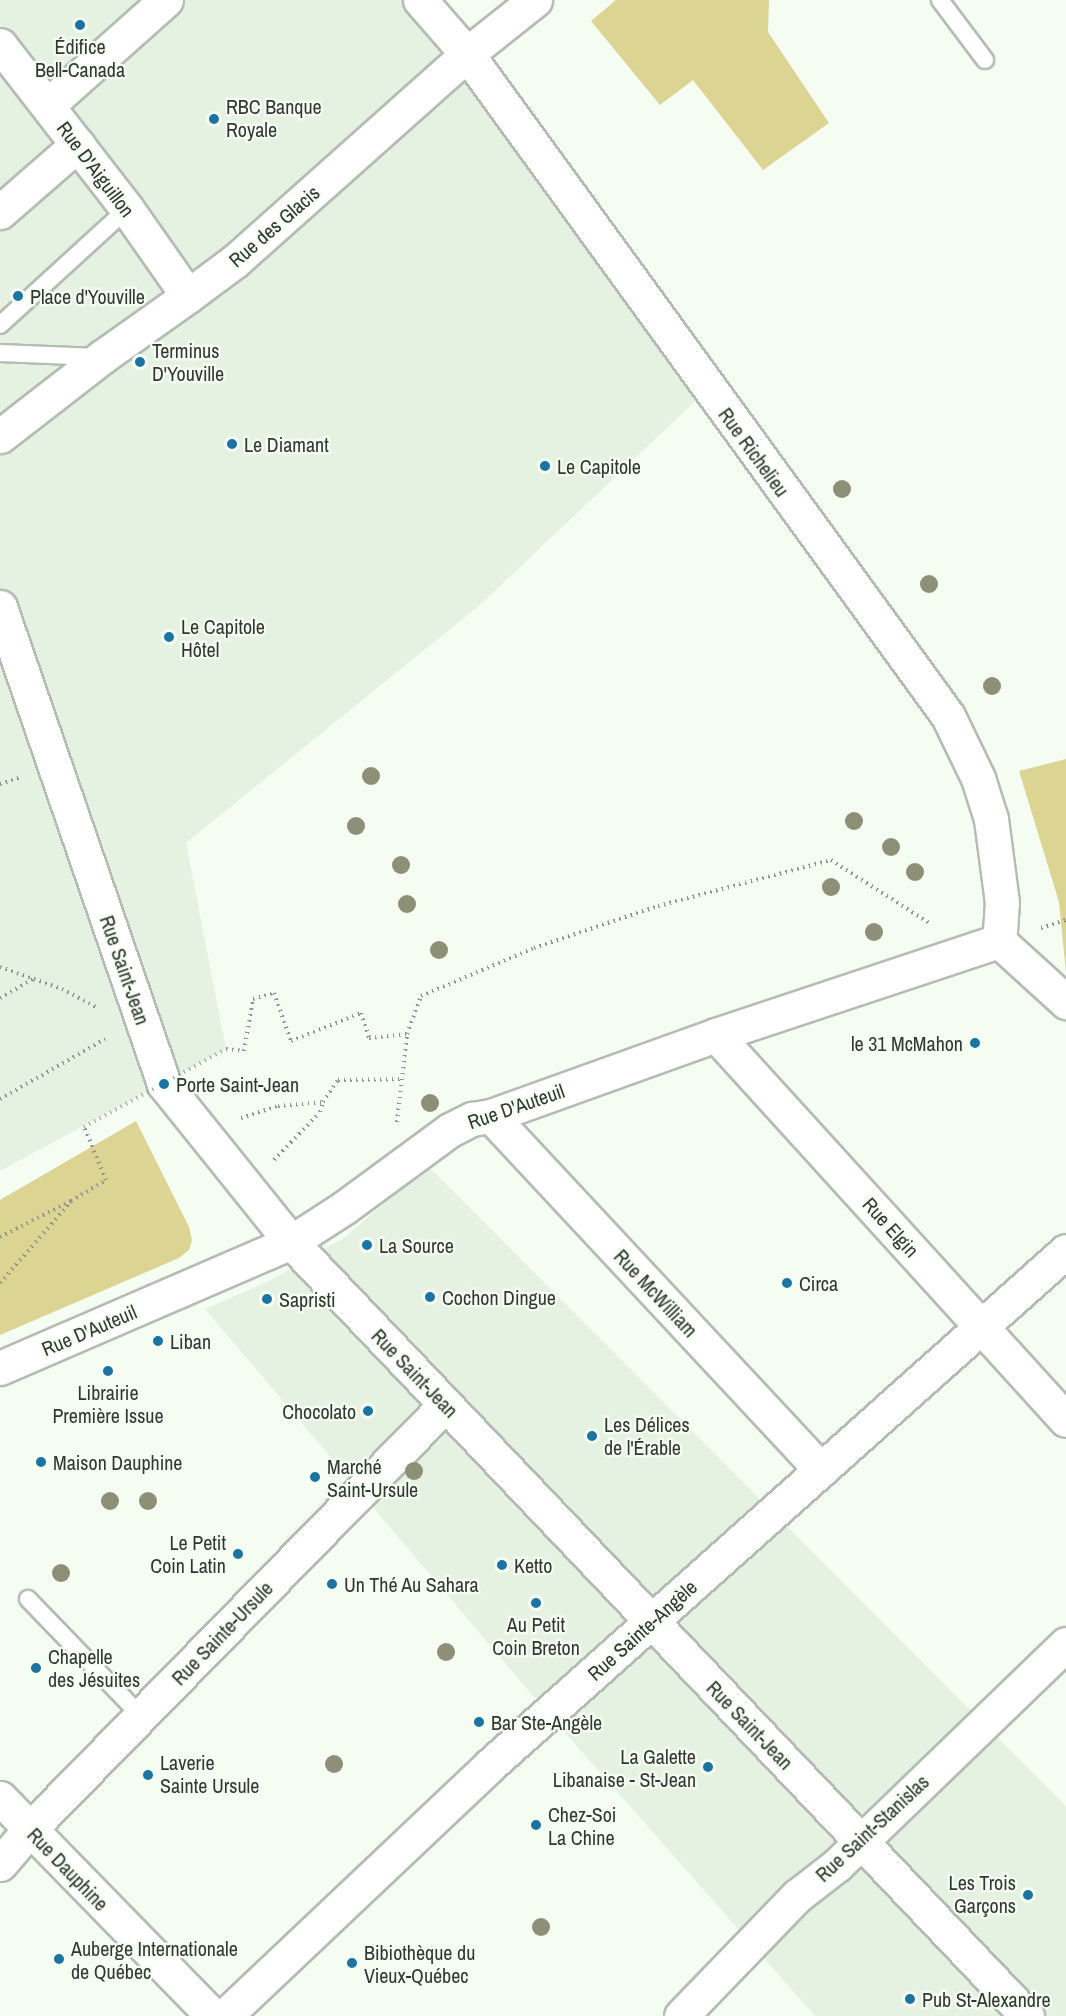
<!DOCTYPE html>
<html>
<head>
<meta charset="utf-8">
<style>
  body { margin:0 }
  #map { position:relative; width:1066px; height:2016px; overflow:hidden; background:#f5fdf3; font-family:"Archivo Narrow",sans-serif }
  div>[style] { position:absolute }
  .built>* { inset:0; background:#e5f2e2 }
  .green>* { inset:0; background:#dcd492 }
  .path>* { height:4px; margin-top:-2px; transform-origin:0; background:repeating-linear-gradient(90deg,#8f948d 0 1.5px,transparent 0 6px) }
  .roads { filter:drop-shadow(2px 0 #b4bcb3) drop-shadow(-2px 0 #b4bcb3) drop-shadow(0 2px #b4bcb3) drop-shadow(0 -2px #b4bcb3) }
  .lane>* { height:16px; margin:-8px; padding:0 8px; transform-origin:8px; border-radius:8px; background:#fff }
  .street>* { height:33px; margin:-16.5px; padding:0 16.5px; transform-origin:16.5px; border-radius:16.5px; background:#fff }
  .secondary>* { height:33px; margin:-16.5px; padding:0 16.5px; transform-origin:16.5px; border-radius:16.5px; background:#fff }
  .path-bridge>* { height:4px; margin-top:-2px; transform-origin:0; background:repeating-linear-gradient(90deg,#8f948d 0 1.5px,transparent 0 6px) }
  .trees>* { width:18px; height:18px; margin:-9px; border-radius:50%; background:#8e8f77 }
  .dots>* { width:16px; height:16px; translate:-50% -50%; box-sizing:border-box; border:3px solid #f5fdf3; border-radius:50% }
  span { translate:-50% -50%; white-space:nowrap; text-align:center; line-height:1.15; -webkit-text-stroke:4.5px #f5fdf3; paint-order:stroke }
  .poi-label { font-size:20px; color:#333632 }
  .left { translate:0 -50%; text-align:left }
  .right { translate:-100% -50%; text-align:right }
  .street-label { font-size:20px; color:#333632 }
</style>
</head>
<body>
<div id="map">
  <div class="built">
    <div style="clip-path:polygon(0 0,420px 0,708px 389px,481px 604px,186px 843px,226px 1049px,0 1171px)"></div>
    <div style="clip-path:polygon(428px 1166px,1066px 1806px,1066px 2016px,815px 2016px,538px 1702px,205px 1309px,269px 1281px,345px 1237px)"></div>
  </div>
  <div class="green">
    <div style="clip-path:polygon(616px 0,769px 0,768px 32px,829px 123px,763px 170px,693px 80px,660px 105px,591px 21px)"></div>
    <div style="clip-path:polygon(1066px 759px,1066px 973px,1059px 902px,1019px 771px)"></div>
    <div style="clip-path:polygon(136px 1121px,189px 1227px,192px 1240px,189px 1250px,179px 1258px,0 1335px,0 1200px)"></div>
  </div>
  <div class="path">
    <div style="left:0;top:784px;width:20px;rotate:-18deg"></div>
    <div style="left:1041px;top:928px;width:26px;rotate:-18deg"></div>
    <div style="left:0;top:967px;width:66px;rotate:19.5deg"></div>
    <div style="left:62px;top:989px;width:38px;rotate:28deg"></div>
    <div style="left:0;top:998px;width:38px;rotate:-30deg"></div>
    <div style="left:226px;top:1049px;width:18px;rotate:6deg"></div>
    <div style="left:244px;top:1051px;width:53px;rotate:-80.2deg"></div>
    <div style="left:253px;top:999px;width:22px;rotate:-16deg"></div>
    <div style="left:274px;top:993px;width:51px;rotate:70.5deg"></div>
    <div style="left:291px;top:1041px;width:75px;rotate:-21.8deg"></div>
    <div style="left:361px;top:1013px;width:26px;rotate:72deg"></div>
    <div style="left:369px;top:1038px;width:38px;rotate:-6deg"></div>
    <div style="left:0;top:1099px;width:121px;rotate:-29.7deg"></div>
    <div style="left:241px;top:1118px;width:39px;rotate:-18deg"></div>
    <div style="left:278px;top:1106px;width:45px;rotate:-5.1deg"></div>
    <div style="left:397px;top:1122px;width:89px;rotate:-83.5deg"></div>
    <div style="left:407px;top:1034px;width:40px;rotate:-69.8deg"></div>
    <div style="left:421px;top:996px;width:123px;rotate:-23deg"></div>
    <div style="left:534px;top:948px;width:131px;rotate:-18.7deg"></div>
    <div style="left:658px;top:906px;width:179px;rotate:-14.9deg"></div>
    <div style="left:831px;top:860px;width:117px;rotate:32.7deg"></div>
    <div style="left:274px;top:1160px;width:66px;rotate:-46.2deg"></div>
    <div style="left:320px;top:1112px;width:10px;rotate:-73deg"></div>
    <div style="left:323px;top:1102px;width:27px;rotate:-56deg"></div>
    <div style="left:338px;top:1080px;width:64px;rotate:-0.9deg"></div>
    <div style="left:0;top:1237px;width:80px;rotate:-26.9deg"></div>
    <div style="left:71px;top:1201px;width:41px;rotate:-31deg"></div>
    <div style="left:106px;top:1180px;width:57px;rotate:-112.5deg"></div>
    <div style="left:0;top:1283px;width:105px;rotate:-48.9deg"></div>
  </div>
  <div class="roads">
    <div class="lane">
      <div style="left:940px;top:0;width:75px;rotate:53.1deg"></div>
      <div style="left:0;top:325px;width:172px;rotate:-42.4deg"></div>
      <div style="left:0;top:353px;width:98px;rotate:2.3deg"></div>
      <div style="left:28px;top:1599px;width:163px;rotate:46deg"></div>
    </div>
    <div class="street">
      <div style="left:420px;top:0;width:72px;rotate:49deg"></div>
      <div style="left:467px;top:54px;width:818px;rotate:54deg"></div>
      <div style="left:948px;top:716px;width:69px;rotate:64.2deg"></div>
      <div style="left:978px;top:778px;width:43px;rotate:72.4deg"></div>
      <div style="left:991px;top:819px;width:84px;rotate:82.5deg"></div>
      <div style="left:1002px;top:902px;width:39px;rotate:94deg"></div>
      <div style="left:48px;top:105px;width:158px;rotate:-41.7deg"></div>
      <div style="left:188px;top:296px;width:59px;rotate:-36.7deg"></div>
      <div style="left:235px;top:261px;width:311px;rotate:-41.7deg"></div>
      <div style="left:467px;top:54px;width:87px;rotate:-38.5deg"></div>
      <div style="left:999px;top:941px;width:91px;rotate:42.3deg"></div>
      <div style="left:716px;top:1035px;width:520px;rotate:47.73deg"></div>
      <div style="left:491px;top:1116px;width:484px;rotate:47deg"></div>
      <div style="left:0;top:1368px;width:317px;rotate:-23.4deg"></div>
      <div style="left:291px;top:1242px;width:64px;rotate:-32.9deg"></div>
      <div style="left:345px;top:1207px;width:130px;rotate:-36.3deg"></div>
      <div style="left:450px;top:1130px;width:25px;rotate:-27deg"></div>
      <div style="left:472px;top:1119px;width:19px;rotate:-9deg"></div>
      <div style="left:491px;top:1116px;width:239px;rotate:-19.8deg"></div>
      <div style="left:716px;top:1035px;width:298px;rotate:-18.4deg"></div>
      <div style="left:0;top:1798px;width:305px;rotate:45.7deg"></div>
      <div style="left:0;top:1864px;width:46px;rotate:-49.4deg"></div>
      <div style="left:30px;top:1829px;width:593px;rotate:-45.61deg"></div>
      <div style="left:225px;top:2016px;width:364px;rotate:-43.4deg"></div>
      <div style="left:489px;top:1766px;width:773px;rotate:-41.75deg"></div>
      <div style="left:681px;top:2016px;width:167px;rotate:-46deg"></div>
      <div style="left:797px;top:1896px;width:51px;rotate:-37.8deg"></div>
      <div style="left:837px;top:1865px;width:318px;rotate:-44deg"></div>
    </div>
    <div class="secondary">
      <div style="left:0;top:45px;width:207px;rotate:52.2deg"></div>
      <div style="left:127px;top:209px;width:106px;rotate:55deg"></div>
      <div style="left:188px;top:296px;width:105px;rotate:144.7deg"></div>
      <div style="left:102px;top:357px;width:129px;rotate:142.2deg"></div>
      <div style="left:0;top:212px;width:103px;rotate:-41.1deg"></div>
      <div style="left:0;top:607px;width:504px;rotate:71.03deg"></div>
      <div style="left:164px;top:1084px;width:203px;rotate:51.2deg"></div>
      <div style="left:291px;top:1242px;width:1068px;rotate:46.44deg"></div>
    </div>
  </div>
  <div class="path-bridge">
    <div style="left:84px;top:1127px;width:162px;rotate:-28.8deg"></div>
  </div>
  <div class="trees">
    <div style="left:842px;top:489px"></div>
    <div style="left:929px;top:584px"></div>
    <div style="left:992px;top:686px"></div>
    <div style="left:371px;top:776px"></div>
    <div style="left:854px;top:821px"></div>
    <div style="left:356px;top:826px"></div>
    <div style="left:891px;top:847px"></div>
    <div style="left:401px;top:865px"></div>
    <div style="left:915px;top:872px"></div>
    <div style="left:831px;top:887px"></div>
    <div style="left:407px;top:904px"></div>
    <div style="left:874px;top:932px"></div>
    <div style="left:439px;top:950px"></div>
    <div style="left:430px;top:1103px"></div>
    <div style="left:414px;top:1471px"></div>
    <div style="left:110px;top:1501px"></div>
    <div style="left:148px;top:1501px"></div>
    <div style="left:61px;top:1573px"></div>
    <div style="left:446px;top:1652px"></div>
    <div style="left:334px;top:1764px"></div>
    <div style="left:541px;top:1927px"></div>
  </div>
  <div class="dots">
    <div style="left:80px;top:25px;background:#1c74a3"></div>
    <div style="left:214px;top:119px;background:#1c74a3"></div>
    <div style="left:18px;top:296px;background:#1c74a3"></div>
    <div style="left:140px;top:362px;background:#1c74a3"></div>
    <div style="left:232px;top:444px;background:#1c74a3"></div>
    <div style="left:545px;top:466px;background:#1c74a3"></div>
    <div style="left:169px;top:637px;background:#1c74a3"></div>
    <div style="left:975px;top:1043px;background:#1c74a3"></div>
    <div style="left:164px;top:1084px;background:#1c74a3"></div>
    <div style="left:367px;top:1245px;background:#1c74a3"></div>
    <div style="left:787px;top:1283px;background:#1c74a3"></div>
    <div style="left:430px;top:1297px;background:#1c74a3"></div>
    <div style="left:267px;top:1299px;background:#1c74a3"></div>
    <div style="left:158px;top:1341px;background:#1c74a3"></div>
    <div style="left:108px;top:1371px;background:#1c74a3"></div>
    <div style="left:368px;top:1411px;background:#1c74a3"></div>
    <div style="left:592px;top:1436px;background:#1c74a3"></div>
    <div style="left:41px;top:1462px;background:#1c74a3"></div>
    <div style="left:315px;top:1477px;background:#1c74a3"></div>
    <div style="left:238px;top:1554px;background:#1c74a3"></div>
    <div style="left:502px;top:1565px;background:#1c74a3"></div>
    <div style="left:332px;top:1584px;background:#1c74a3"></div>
    <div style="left:536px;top:1603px;background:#1c74a3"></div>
    <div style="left:36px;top:1668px;background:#1c74a3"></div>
    <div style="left:479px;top:1722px;background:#1c74a3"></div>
    <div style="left:708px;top:1767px;background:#1c74a3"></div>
    <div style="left:148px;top:1775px;background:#1c74a3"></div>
    <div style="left:536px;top:1825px;background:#1c74a3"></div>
    <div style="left:1028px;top:1895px;background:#1c74a3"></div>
    <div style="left:59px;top:1959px;background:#1c74a3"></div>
    <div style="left:352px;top:1963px;background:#1c74a3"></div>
    <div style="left:910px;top:1999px;background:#1c74a3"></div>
  </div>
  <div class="poi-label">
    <span style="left:80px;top:58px">Édifice<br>Bell-Canada</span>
    <span class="left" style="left:226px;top:118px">RBC Banque<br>Royale</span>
    <span class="left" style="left:30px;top:296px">Place d'Youville</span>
    <span class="left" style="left:152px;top:362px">Terminus<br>D'Youville</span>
    <span class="left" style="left:244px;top:444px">Le Diamant</span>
    <span class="left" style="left:557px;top:466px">Le Capitole</span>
    <span class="left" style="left:181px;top:638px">Le Capitole<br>Hôtel</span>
    <span class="right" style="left:963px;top:1043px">le 31 McMahon</span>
    <span class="left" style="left:176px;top:1084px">Porte Saint-Jean</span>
    <span class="left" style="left:379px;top:1245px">La Source</span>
    <span class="left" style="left:799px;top:1283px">Circa</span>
    <span class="left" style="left:442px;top:1297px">Cochon Dingue</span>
    <span class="left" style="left:279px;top:1299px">Sapristi</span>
    <span class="left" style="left:170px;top:1341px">Liban</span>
    <span style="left:108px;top:1404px">Librairie<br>Première Issue</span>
    <span class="right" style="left:356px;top:1411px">Chocolato</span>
    <span class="left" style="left:604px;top:1436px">Les Délices<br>de l'Érable</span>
    <span class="left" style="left:53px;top:1462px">Maison Dauphine</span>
    <span class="left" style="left:327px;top:1478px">Marché<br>Saint-Ursule</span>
    <span class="right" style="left:226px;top:1554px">Le Petit<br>Coin Latin</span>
    <span class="left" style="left:514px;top:1565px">Ketto</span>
    <span class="left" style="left:344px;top:1584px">Un Thé Au Sahara</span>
    <span style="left:536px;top:1636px">Au Petit<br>Coin Breton</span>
    <span class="left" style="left:48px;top:1668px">Chapelle<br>des Jésuites</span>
    <span class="left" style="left:491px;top:1722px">Bar Ste-Angèle</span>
    <span class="right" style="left:696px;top:1768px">La Galette<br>Libanaise - St-Jean</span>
    <span class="left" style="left:160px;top:1774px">Laverie<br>Sainte Ursule</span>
    <span class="left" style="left:548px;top:1826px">Chez-Soi<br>La Chine</span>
    <span class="right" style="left:1016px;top:1894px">Les Trois<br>Garçons</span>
    <span class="left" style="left:71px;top:1960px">Auberge Internationale<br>de Québec</span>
    <span class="left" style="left:364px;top:1964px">Bibiothèque du<br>Vieux-Québec</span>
    <span class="left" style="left:922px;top:1999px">Pub St-Alexandre</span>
  </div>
  <div class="street-label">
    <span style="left:96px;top:169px;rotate:53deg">Rue D'Aiguillon</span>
    <span style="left:274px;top:226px;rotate:-41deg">Rue des Glacis</span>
    <span style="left:754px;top:452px;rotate:54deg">Rue Richelieu</span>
    <span style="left:125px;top:970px;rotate:71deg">Rue Saint-Jean</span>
    <span style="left:516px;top:1106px;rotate:-19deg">Rue D'Auteuil</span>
    <span style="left:891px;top:1227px;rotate:48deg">Rue Elgin</span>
    <span style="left:656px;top:1293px;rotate:47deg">Rue McWilliam</span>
    <span style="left:89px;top:1330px;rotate:-23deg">Rue D'Auteuil</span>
    <span style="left:415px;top:1373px;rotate:46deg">Rue Saint-Jean</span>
    <span style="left:642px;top:1630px;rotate:-42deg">Rue Sainte-Angèle</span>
    <span style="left:222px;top:1633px;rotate:-46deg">Rue Sainte-Ursule</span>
    <span style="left:750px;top:1725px;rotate:46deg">Rue Saint-Jean</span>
    <span style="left:872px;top:1828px;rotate:-43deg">Rue Saint-Stanislas</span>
    <span style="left:68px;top:1869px;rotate:46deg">Rue Dauphine</span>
  </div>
</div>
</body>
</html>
